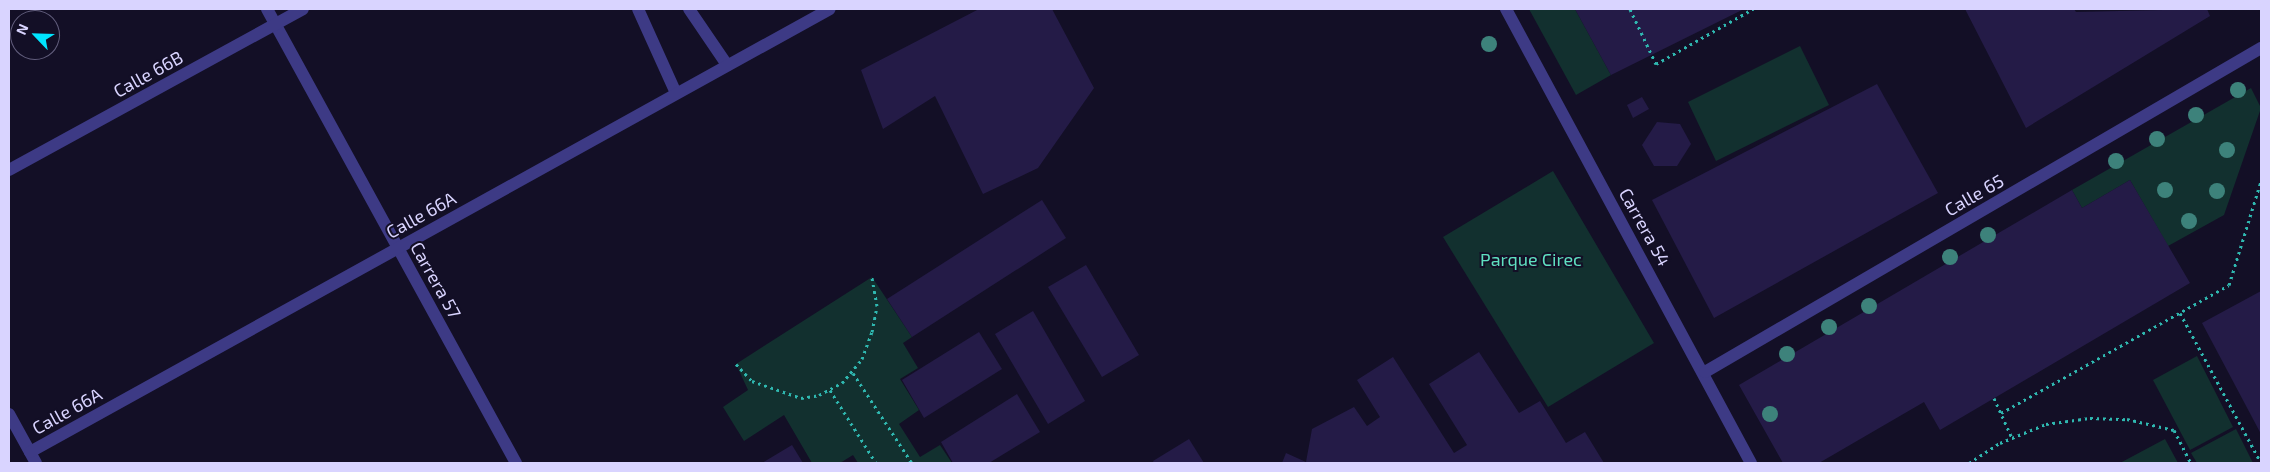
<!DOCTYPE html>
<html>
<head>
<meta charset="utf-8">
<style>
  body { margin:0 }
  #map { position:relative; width:2270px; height:472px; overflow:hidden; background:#130f26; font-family:"Exo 2",sans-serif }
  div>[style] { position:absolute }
  .green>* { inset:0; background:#12302f }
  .building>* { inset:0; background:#241b47 }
  .path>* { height:3px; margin-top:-1.5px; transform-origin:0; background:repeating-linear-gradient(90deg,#2fb8b0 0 2.5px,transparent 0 6.5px) }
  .street>* { height:12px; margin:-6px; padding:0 6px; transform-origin:6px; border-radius:6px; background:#3d3a85 }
  .trees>* { width:16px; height:16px; margin:-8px; border-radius:50%; background:#3d827b }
  span { translate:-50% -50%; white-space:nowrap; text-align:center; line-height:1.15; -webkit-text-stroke:4px #130f26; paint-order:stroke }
  .street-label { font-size:18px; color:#d9d4ff }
  .park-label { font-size:18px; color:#5fe0c0 }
  .frame { position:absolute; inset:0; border:10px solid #d9d4ff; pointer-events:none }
  .north { position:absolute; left:10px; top:10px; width:50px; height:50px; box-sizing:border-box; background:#130f26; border:1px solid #625e7d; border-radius:50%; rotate:294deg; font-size:14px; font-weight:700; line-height:20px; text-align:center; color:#d9d4ff }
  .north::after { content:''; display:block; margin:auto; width:18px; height:22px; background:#00e5ff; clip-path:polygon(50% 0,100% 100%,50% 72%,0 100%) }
</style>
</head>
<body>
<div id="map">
  <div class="green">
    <div style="clip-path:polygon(1529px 9px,1575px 9px,1611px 75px,1576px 95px)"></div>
    <div style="clip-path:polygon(1800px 46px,1829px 105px,1716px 161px,1688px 102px)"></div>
    <div style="clip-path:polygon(2251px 88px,2261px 108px,2224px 215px,2168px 246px,2130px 180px,2082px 208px,2072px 190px)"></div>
    <div style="clip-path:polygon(1553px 171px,1654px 343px,1548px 407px,1443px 237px)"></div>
    <div style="clip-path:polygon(872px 277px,912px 337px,903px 343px,918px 368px,900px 379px,919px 410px,899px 424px,920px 457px,940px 445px,952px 463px,858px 463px,853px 455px,840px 463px,812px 463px,784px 415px,744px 441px,723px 407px,748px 390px,736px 364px)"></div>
    <div style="clip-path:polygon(2197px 356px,2233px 427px,2190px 450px,2153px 380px)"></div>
    <div style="clip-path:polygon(2236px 429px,2253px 463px,2197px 463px,2191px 453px)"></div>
    <div style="clip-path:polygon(2165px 439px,2178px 463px,2120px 463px)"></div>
  </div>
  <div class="building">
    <div style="clip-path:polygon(979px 9px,1052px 9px,1094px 88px,1038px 168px,983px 194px,935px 96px,883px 129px,861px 70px)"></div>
    <div style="clip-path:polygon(1575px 9px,1744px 9px,1611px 75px)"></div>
    <div style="clip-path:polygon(1965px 9px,2074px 9px,2076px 12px,2207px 9px,2210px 16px,2026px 128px)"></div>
    <div style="clip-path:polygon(1877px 84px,1938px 193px,1714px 318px,1652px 200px)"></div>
    <div style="clip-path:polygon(1642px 97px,1649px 109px,1633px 118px,1627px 105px)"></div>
    <div style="clip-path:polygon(1657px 122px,1680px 124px,1691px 144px,1677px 166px,1654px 166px,1642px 145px)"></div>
    <div style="clip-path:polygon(2130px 180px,2190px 283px,1940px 430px,1924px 402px,1819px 463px,1783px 463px,1739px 385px,2072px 190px,2082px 208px)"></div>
    <div style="clip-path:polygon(1042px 200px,1066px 238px,912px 337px,887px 299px)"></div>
    <div style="clip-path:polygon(1086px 265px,1139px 355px,1102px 377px,1048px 287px)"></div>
    <div style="clip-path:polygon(2261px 291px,2261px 434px,2202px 323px)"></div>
    <div style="clip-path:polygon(1033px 311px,1085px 401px,1048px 424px,995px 334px)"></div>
    <div style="clip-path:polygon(979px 332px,1002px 369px,924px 418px,902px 380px)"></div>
    <div style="clip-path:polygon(1479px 352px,1519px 413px,1540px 401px,1566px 443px,1585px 432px,1604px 463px,1282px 463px,1286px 453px,1306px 462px,1312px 429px,1354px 407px,1367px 426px,1380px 417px,1357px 380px,1393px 357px,1454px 453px,1467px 445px,1429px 384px)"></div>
    <div style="clip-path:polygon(1017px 394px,1040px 432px,989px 463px,953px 463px,941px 442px)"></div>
    <div style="clip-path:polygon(1189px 439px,1204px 463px,1154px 463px,1153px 461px)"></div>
    <div style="clip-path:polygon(792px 445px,803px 463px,762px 463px)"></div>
  </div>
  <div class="path">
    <div style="left:1630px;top:9px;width:61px;rotate:64.7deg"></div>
    <div style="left:1656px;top:64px;width:112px;rotate:-29.6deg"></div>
    <div style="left:2180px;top:313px;width:170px;rotate:61.6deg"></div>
    <div style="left:736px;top:364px;width:23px;rotate:47deg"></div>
    <div style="left:752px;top:381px;width:52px;rotate:19.1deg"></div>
    <div style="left:801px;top:398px;width:18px;rotate:-9deg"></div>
    <div style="left:819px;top:395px;width:26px;rotate:-28deg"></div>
    <div style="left:842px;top:383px;width:31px;rotate:-50deg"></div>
    <div style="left:862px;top:359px;width:29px;rotate:-70deg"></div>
    <div style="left:872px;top:332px;width:26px;rotate:-79deg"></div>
    <div style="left:877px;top:306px;width:29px;rotate:-100deg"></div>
    <div style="left:853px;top:373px;width:108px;rotate:56.8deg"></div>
    <div style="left:830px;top:390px;width:86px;rotate:57.8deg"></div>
    <div style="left:1994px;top:398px;width:44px;rotate:65.8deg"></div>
    <div style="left:2001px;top:413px;width:261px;rotate:-29.3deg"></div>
    <div style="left:2229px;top:285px;width:109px;rotate:-72.9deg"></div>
    <div style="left:1969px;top:463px;width:37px;rotate:-33deg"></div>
    <div style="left:2000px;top:443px;width:50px;rotate:-22.4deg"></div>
    <div style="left:2046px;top:424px;width:44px;rotate:-7.8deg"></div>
    <div style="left:2090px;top:418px;width:37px;rotate:2deg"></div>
    <div style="left:2127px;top:419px;width:48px;rotate:13.2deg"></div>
    <div style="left:2174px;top:430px;width:37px;rotate:63deg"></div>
  </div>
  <div class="street">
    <div style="left:267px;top:9px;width:518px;rotate:61.26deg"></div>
    <div style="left:638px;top:9px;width:92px;rotate:65.7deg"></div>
    <div style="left:689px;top:9px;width:68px;rotate:55.8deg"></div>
    <div style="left:1506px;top:9px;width:516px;rotate:61.65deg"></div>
    <div style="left:9px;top:170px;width:335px;rotate:-28.7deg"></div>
    <div style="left:1705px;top:372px;width:644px;rotate:-30.23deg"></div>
    <div style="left:9px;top:414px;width:56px;rotate:61.1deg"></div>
    <div style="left:30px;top:452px;width:914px;rotate:-28.98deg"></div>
  </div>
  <div class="trees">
    <div style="left:1489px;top:44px"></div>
    <div style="left:2238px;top:90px"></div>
    <div style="left:2196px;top:115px"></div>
    <div style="left:2157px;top:139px"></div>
    <div style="left:2227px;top:150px"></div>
    <div style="left:2116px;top:161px"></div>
    <div style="left:2165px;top:190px"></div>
    <div style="left:2217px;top:191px"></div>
    <div style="left:2189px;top:221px"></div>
    <div style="left:1988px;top:235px"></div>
    <div style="left:1950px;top:257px"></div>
    <div style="left:1869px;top:306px"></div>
    <div style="left:1829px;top:327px"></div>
    <div style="left:1787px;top:354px"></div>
    <div style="left:1770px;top:414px"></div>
  </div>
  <div class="street-label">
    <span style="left:148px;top:74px;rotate:-29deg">Calle 66B</span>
    <span style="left:1974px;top:195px;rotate:-30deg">Calle 65</span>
    <span style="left:421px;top:215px;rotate:-29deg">Calle 66A</span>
    <span style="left:1645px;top:227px;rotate:61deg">Carrera 54</span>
    <span style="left:436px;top:280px;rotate:61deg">Carrera 57</span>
    <span style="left:67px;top:411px;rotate:-29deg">Calle 66A</span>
  </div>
  <div class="park-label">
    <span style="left:1531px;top:259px">Parque Cirec</span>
  </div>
  <div class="frame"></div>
  <div class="north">N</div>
</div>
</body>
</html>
